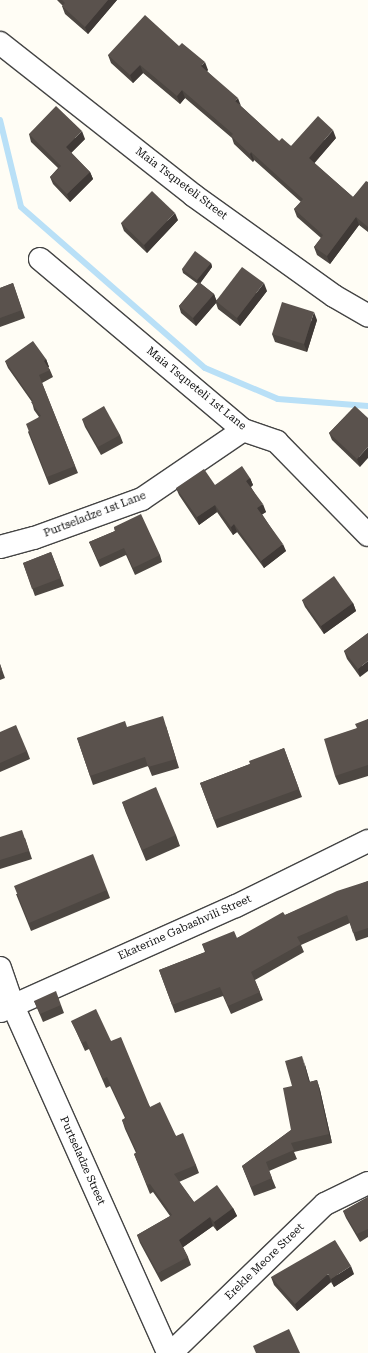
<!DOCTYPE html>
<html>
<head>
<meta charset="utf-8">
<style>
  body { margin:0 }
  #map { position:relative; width:368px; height:1353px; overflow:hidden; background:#fffdf5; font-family:"Roboto Serif",serif }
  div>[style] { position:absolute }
  .stream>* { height:6px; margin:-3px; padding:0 3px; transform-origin:3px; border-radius:3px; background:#b9e0f7 }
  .roads { filter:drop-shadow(1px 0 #444) drop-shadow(-1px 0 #444) drop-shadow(0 1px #444) drop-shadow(0 -1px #444) }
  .street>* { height:22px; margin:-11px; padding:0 11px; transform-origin:11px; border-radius:11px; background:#fff }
  .wall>* { inset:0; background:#4d4742 }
  .shaded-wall>* { inset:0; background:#3f3936 }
  .building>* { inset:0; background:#5a524d }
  span { translate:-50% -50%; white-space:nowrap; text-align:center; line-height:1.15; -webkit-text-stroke:4px #fff; paint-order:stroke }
  .street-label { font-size:11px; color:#111 }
</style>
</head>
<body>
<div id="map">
  <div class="stream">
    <div style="left:0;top:120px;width:89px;rotate:76.4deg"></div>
    <div style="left:21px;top:207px;width:244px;rotate:41.2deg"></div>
    <div style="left:205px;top:368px;width:79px;rotate:23deg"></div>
    <div style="left:278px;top:399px;width:90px;rotate:4.4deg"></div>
  </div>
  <div class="roads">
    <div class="street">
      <div style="left:0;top:43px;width:246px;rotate:38.2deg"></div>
      <div style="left:193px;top:195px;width:173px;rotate:35.6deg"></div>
      <div style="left:334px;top:296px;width:39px;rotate:30deg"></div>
      <div style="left:40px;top:259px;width:265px;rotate:40.1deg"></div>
      <div style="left:243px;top:430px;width:36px;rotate:19deg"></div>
      <div style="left:277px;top:442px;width:130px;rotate:45.6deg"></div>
      <div style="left:0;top:547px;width:35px;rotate:-15deg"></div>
      <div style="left:34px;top:538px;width:115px;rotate:-19.9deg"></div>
      <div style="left:142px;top:499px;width:122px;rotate:-34.3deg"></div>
      <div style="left:0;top:968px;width:40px;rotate:71.1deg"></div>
      <div style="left:13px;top:1006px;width:380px;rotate:65.9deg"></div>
      <div style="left:1px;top:1011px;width:257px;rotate:-24.1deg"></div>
      <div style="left:236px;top:906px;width:147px;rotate:-26.2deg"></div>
      <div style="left:171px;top:1353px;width:214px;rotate:-44.1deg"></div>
      <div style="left:325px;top:1204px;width:48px;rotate:-26deg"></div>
    </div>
  </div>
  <div class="wall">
    <div style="clip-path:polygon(57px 0,117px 0,88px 34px,65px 14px,62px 6px,63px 6px)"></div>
    <div style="clip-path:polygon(179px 46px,208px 70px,207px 71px,241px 106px,279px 141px,291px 146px,336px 138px,314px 163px,353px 197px,368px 182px,368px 232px,359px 225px,330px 264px,317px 255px,314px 247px,321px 238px,297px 217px,294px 209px,301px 202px,254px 160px,253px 162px,234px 144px,232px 138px,185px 98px,180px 104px,143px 73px,133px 83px,111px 63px,108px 55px)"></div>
    <div style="clip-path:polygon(29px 134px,85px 139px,71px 153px,90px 172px,93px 179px,70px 202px,53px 184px,50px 177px,58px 168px,31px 142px)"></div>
    <div style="clip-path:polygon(178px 220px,147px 253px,124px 231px,121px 223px)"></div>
    <div style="clip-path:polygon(211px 263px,212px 267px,200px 283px,214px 294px,216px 300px,267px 291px,240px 326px,218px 309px,216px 303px,196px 326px,181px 313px,179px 306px,198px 284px,183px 273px,182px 269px)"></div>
    <div style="clip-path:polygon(13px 283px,25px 318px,0 327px,0 288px)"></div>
    <div style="clip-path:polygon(317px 320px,307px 352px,275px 342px,272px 334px)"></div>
    <div style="clip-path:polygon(46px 359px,49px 367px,48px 367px,50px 370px,53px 377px,42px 383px,78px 473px,49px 485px,28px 432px,39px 417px,34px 410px,32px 402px,8px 368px,5px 361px)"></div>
    <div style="clip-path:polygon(355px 406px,360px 467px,332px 440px,329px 433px)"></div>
    <div style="clip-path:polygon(82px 419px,120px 435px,123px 443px,101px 455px,85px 427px)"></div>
    <div style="clip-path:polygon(250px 478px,253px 485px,251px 487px,266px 512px,262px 514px,286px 551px,264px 568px,237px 532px,233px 535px,217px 512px,199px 525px,179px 495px,176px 488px,215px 485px)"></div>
    <div style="clip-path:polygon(114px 527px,160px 555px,162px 562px,135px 575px,126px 555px,100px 567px,89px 542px,115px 531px)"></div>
    <div style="clip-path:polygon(51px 552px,64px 586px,35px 596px,23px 563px)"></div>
    <div style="clip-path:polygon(302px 600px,353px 603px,356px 611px,324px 634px,305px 607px)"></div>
    <div style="clip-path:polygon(368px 633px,360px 677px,347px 659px,344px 651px)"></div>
    <div style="clip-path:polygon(0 664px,5px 678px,0 680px)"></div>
    <div style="clip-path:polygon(368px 719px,368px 776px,339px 785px,335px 776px,357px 728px)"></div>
    <div style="clip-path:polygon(166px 726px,179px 768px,152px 776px,148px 766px,93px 785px,77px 738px,127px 727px)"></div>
    <div style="clip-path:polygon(0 732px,27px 751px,30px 759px,0 772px)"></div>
    <div style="clip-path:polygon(284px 748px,302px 797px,217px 828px,200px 783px,250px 764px)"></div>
    <div style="clip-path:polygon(122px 802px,176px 835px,180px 846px,146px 861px,126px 813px)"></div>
    <div style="clip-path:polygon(0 837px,25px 838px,32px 859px,0 869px)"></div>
    <div style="clip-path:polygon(368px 881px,368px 937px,356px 941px,350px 923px,301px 945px,304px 952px,255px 980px,263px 1000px,231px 1014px,223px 996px,175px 1013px,159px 970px,205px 952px,202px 944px,237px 938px,285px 915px)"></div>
    <div style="clip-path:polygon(107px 890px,110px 898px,31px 931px,16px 894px)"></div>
    <div style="clip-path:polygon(34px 1001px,61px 1005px,64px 1013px,43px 1022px)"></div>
    <div style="clip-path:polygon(71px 1021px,111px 1041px,150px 1107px,176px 1136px,196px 1165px,199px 1173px,179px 1182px,194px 1202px,233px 1208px,237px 1216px,217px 1231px,213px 1226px,183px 1247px,188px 1257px,191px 1265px,161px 1282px,140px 1243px,137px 1235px,170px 1216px,153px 1192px,150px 1194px,134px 1154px,136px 1153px,125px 1129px,122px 1120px,125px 1118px,110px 1086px,106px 1088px,89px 1049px,85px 1051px,75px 1029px)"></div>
    <div style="clip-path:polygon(305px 1065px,310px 1082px,317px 1080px,320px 1090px,332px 1143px,294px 1152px,297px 1159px,269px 1171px,276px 1188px,254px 1196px,242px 1166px,291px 1130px,292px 1086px)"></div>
    <div style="clip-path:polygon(368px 1197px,368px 1237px,360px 1242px,346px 1218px,343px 1211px)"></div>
    <div style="clip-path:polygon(354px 1274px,334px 1287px,331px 1282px,297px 1311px,274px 1285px,271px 1277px)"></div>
  </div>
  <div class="shaded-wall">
    <div style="clip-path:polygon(108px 0,117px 0,88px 34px,85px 27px)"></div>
    <div style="clip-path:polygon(205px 62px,208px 70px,204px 74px,201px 66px)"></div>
    <div style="clip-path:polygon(140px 65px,143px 73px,133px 83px,130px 75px)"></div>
    <div style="clip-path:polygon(182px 90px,185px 98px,180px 104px,177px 96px)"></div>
    <div style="clip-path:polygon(238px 98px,241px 106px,235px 101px)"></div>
    <div style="clip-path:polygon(333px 130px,336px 138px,312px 166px,309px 158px)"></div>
    <div style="clip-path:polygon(82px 131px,85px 139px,69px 155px,66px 147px)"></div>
    <div style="clip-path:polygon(251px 152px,254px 160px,253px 162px,250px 154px)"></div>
    <div style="clip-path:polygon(90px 172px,93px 179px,70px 202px,67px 194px)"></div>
    <div style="clip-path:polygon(175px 213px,178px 220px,147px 253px,144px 245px)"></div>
    <div style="clip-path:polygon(356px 217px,359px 225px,330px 264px,327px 256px)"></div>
    <div style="clip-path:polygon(211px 263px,212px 267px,199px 285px,197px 280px)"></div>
    <div style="clip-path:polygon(264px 283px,267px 291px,240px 326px,237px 318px)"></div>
    <div style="clip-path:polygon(214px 294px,217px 302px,216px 301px,216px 303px,196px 326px,193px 318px)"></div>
    <div style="clip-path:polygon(314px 312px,317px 320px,307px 352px,304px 344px)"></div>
    <div style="clip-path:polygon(46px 359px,49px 367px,47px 368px,44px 361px)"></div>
    <div style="clip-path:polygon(368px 447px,368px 458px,360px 467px,357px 459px)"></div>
    <div style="clip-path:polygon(250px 478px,253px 485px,249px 488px,246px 481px)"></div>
    <div style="clip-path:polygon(263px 504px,266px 512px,260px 516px,257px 508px)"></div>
    <div style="clip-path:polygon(215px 505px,217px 512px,199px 525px,197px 517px)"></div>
    <div style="clip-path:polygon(234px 524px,237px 532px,233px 535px,231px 527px)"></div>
    <div style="clip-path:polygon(283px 544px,286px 551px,264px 568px,261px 561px)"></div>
    <div style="clip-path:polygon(353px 603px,356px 611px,324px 634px,321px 626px)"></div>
    <div style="clip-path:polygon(368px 661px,368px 671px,360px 677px,358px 669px)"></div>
    <div style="clip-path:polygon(302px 1056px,305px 1065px,312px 1091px,309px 1082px)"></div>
    <div style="clip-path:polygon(317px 1080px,320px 1090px,332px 1143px,329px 1134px)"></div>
    <div style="clip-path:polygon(233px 1208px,237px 1216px,217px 1231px,214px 1222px)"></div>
    <div style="clip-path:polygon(210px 1217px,213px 1226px,182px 1248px,179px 1240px)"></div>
    <div style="clip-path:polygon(351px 1266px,354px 1274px,334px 1287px,331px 1279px)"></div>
    <div style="clip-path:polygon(328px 1274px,331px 1282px,297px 1311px,295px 1304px)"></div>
  </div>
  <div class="building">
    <div style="clip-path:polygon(62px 0,108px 0,85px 27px,62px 6px,65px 3px)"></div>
    <div style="clip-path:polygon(145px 15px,179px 46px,182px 43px,205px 62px,201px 66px,238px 98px,235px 101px,279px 141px,282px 138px,291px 146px,318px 116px,333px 130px,309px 158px,353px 197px,366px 181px,368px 182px,368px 227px,356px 217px,327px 256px,314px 247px,323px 235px,294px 209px,303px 199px,251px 152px,250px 154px,231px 136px,233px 134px,182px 90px,177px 96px,140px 65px,130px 75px,108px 55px)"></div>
    <div style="clip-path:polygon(56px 106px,82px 131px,66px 147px,90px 172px,67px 194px,50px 177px,61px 166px,29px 134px)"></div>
    <div style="clip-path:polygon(152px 191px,175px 213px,144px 245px,121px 223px)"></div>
    <div style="clip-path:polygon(195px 251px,211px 263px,197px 280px,182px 269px)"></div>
    <div style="clip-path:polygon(242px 267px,264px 283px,237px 318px,216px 301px)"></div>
    <div style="clip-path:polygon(199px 282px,214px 294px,193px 318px,179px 306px)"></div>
    <div style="clip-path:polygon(13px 283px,22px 310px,0 318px,0 288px)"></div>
    <div style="clip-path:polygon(282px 302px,314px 312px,304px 344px,272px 334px)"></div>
    <div style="clip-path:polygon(33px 341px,46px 359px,44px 361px,50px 370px,39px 375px,75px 466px,47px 477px,26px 424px,41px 416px,31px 402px,33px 401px,5px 361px)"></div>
    <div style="clip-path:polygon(104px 406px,120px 435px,98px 447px,82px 419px)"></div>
    <div style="clip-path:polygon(355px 406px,368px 418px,368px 447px,357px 459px,329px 433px)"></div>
    <div style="clip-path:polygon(242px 466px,250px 478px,246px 481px,263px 504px,257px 508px,283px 544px,261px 561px,234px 524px,231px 527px,215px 505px,197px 517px,176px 488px,204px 469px,215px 485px)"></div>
    <div style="clip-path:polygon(141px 514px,160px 555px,133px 568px,124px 548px,98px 560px,89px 542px,115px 531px,114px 527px)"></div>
    <div style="clip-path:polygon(51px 552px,61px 578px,32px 589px,23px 563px)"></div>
    <div style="clip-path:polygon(334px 576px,353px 603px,321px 626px,302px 600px)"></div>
    <div style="clip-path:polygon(368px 633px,368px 661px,358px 669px,344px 651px)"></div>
    <div style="clip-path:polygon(0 664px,2px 670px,0 671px)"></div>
    <div style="clip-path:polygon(163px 716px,176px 759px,148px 767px,145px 757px,90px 776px,77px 738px,125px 721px,127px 727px)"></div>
    <div style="clip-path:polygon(368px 719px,368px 765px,335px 776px,324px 739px,357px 728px,355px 724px)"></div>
    <div style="clip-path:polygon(16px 725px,27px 751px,0 763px,0 732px)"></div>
    <div style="clip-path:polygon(284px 748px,299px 789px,214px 820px,200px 783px,250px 764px,249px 761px)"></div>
    <div style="clip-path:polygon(156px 787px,176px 835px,142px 850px,122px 802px)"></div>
    <div style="clip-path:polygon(22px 830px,29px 851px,0 860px,0 837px)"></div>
    <div style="clip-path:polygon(93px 854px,107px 890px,29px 923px,14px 886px)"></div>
    <div style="clip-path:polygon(368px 881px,368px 928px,353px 933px,347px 915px,297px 937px,301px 944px,251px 972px,260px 992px,228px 1006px,220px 987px,172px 1005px,159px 970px,206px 952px,202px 944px,234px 931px,237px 938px,283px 912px,285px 915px,337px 891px)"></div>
    <div style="clip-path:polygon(56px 991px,61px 1005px,40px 1014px,34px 1001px)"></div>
    <div style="clip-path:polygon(96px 1009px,111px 1041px,121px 1037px,150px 1107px,160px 1102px,176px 1136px,183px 1133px,196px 1165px,174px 1174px,194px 1202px,217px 1185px,233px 1208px,214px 1222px,210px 1217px,179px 1240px,188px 1257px,158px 1273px,137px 1235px,172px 1215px,150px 1184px,147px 1185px,134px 1154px,137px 1152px,122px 1120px,126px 1118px,107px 1077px,103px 1079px,86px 1041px,82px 1043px,71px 1021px)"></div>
    <div style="clip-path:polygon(302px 1056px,309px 1082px,317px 1080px,329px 1134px,291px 1143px,294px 1150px,266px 1162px,272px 1178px,251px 1187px,242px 1166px,291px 1130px,283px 1088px,292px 1086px,285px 1061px)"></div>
    <div style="clip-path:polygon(368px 1197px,368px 1229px,357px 1234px,343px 1211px)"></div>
    <div style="clip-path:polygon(335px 1240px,351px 1266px,331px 1279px,328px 1274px,295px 1304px,271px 1277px)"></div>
    <div style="clip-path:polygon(289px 1329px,300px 1353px,256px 1353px,253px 1346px)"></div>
  </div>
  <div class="street-label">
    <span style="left:181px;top:184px;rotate:37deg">Maia Tsqneteli Street</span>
    <span style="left:196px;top:389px;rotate:39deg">Maia Tsqneteli 1st Lane</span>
    <span style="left:95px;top:515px;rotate:-21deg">Purtseladze 1st Lane</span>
    <span style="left:185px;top:928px;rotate:-24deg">Ekaterine Gabashvili Street</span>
    <span style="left:82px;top:1161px;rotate:66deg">Purtseladze Street</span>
    <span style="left:265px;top:1262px;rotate:-44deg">Erekle Meore Street</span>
  </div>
</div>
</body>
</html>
